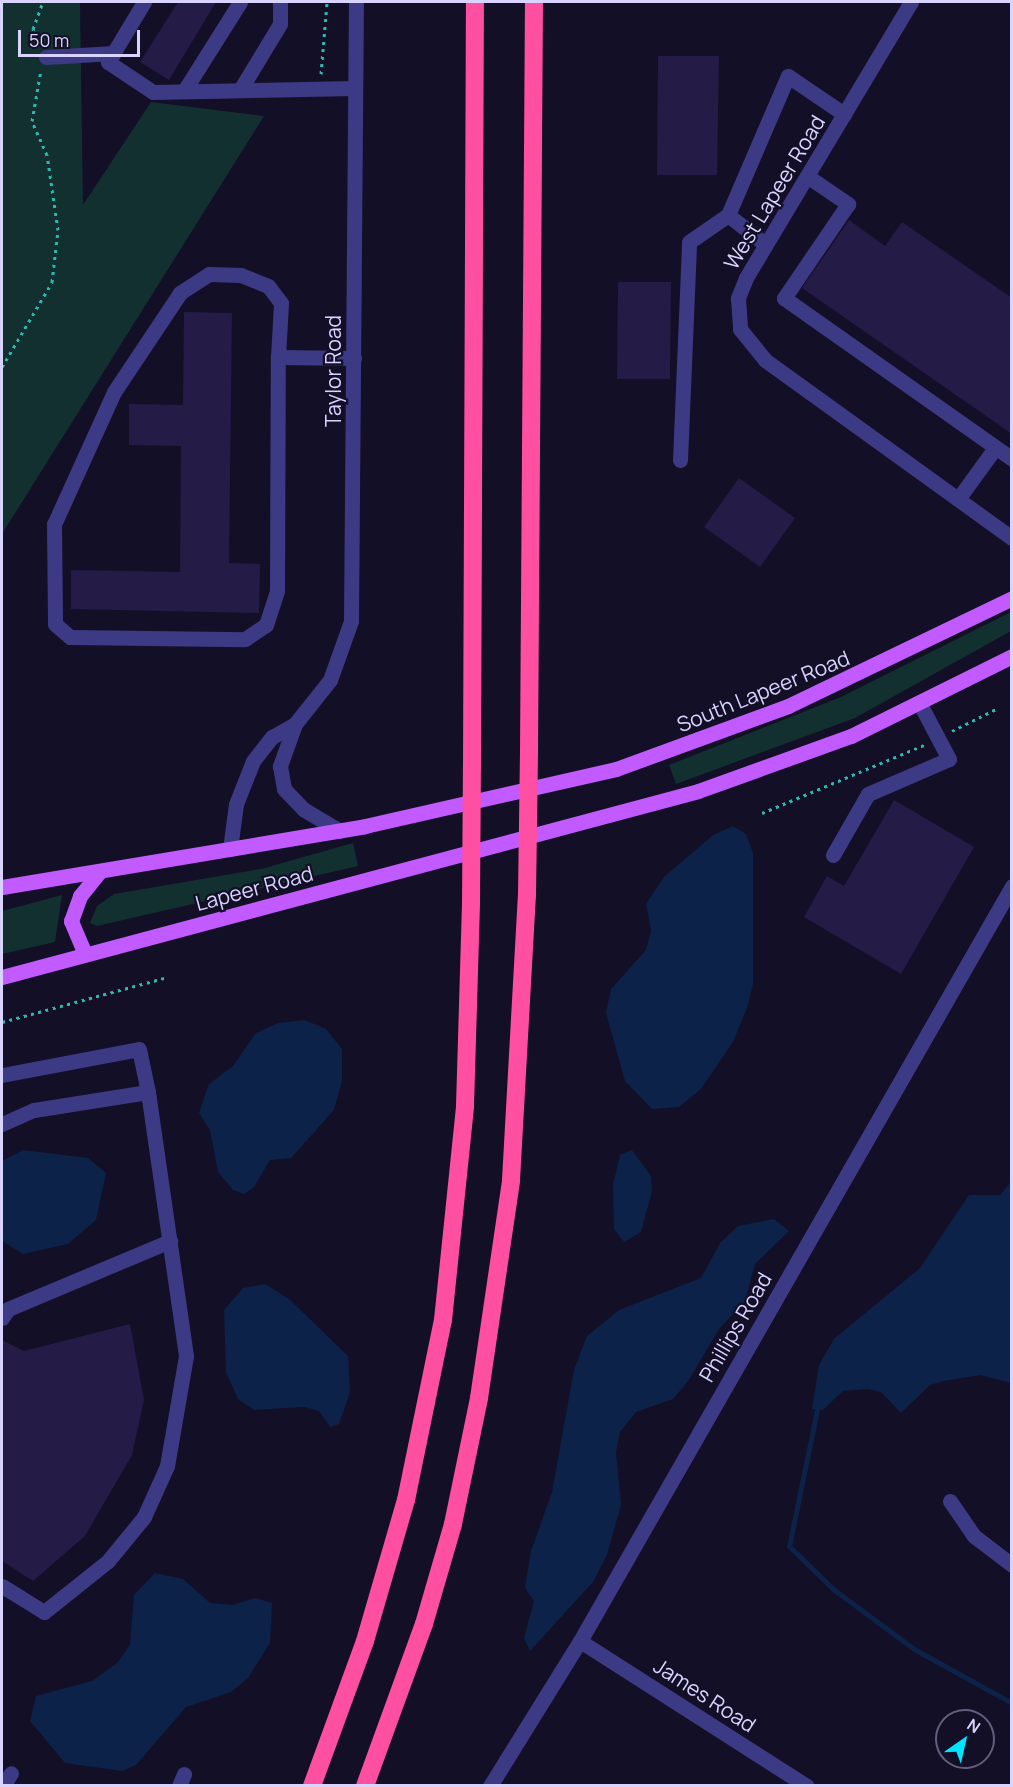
<!DOCTYPE html>
<html>
<head>
<meta charset="utf-8">
<style>
  body { margin:0 }
  #map { position:relative; width:1013px; height:1787px; overflow:hidden; background:#130f26; font-family:Manrope,sans-serif }
  div>[style] { position:absolute }
  .green>* { inset:0; background:#12302f }
  .water>* { inset:0; background:#0c2248 }
  .stream>* { height:5px; margin:-2.5px; padding:0 2.5px; transform-origin:2.5px; border-radius:2.5px; background:#0c2248 }
  .building>* { inset:0; background:#241b47 }
  .path>* { height:3px; margin-top:-1.5px; transform-origin:0; background:repeating-linear-gradient(90deg,#2fb8b0 0 3px,transparent 0 7.5px) }
  .minor>* { height:15px; margin:-7.5px; padding:0 7.5px; transform-origin:7.5px; border-radius:7.5px; background:#3d3a85 }
  .major>* { height:15px; margin:-7.5px; padding:0 7.5px; transform-origin:7.5px; border-radius:7.5px; background:#c25bff }
  .highway>* { height:18px; margin:-9px; padding:0 9px; transform-origin:9px; border-radius:9px; background:#ff4fa3 }
  .highway-bridge>* { height:18px; margin:-9px; padding:0 9px; transform-origin:9px; border-radius:9px; background:#ff4fa3 }
  span { translate:-50% -50%; white-space:nowrap; text-align:center; line-height:1.15; -webkit-text-stroke:4.5px #130f26; paint-order:stroke }
  .street-label { font-size:21px; color:#d9d4ff }
  .frame { position:absolute; inset:0; border:3px solid #d9d4ff; pointer-events:none }
  .north { position:absolute; left:935px; top:1709px; width:60px; height:60px; box-sizing:border-box; background:#130f26; border:2px solid #625e7d; border-radius:50%; rotate:34deg; font-size:16px; font-weight:700; line-height:24px; text-align:center; color:#d9d4ff }
  .north::after { content:''; display:block; margin:auto; width:21px; height:27px; background:#00e5ff; clip-path:polygon(50% 0,100% 100%,50% 72%,0 100%) }
  .scale { position:absolute; left:18px; top:30px; width:122px; height:27px; box-sizing:border-box; border:3px solid #d9d4ff; border-top:0; padding-left:8px; font-size:18px; line-height:21px; white-space:nowrap; color:#d9d4ff; -webkit-text-stroke:4px #130f26; paint-order:stroke }
</style>
</head>
<body>
<div id="map">
  <div class="green">
    <div style="clip-path:polygon(2px 2px,80px 2px,83px 205px,151px 102px,264px 116px,2px 534px)"></div>
    <div style="clip-path:polygon(1011px 612px,1011px 631px,855px 718px,676px 784px,669px 765px,841px 697px)"></div>
    <div style="clip-path:polygon(353px 843px,358px 866px,97px 926px,90px 923px,97px 906px,114px 894px,261px 869px)"></div>
    <div style="clip-path:polygon(62px 895px,55px 942px,2px 954px,2px 911px)"></div>
  </div>
  <div class="water">
    <div style="clip-path:polygon(733px 826px,746px 834px,753px 853px,753px 984px,747px 1008px,733px 1042px,701px 1089px,679px 1107px,652px 1109px,625px 1081px,606px 1013px,611px 989px,646px 950px,651px 931px,646px 904px,664px 877px,713px 835px)"></div>
    <div style="clip-path:polygon(305px 1020px,326px 1029px,342px 1049px,342px 1081px,334px 1110px,291px 1158px,270px 1160px,254px 1187px,244px 1194px,233px 1190px,218px 1172px,210px 1130px,199px 1113px,209px 1084px,233px 1066px,256px 1033px,278px 1023px)"></div>
    <div style="clip-path:polygon(23px 1150px,88px 1158px,106px 1173px,96px 1220px,68px 1244px,23px 1254px,2px 1241px,2px 1161px)"></div>
    <div style="clip-path:polygon(632px 1150px,651px 1176px,652px 1191px,641px 1232px,624px 1242px,614px 1229px,613px 1185px,620px 1155px)"></div>
    <div style="clip-path:polygon(1011px 1182px,1011px 1383px,980px 1375px,944px 1381px,930px 1385px,901px 1413px,881px 1392px,868px 1389px,843px 1391px,823px 1410px,812px 1409px,819px 1365px,834px 1339px,920px 1268px,969px 1195px,1000px 1195px)"></div>
    <div style="clip-path:polygon(774px 1219px,789px 1231px,755px 1264px,745px 1301px,719px 1329px,689px 1380px,673px 1399px,636px 1412px,620px 1432px,616px 1452px,621px 1505px,607px 1555px,593px 1582px,530px 1651px,524px 1638px,534px 1601px,525px 1588px,531px 1551px,552px 1492px,574px 1370px,587px 1336px,619px 1310px,701px 1278px,720px 1243px,738px 1226px)"></div>
    <div style="clip-path:polygon(265px 1284px,289px 1299px,348px 1356px,350px 1392px,339px 1424px,330px 1427px,319px 1411px,304px 1407px,254px 1410px,238px 1399px,226px 1372px,224px 1310px,243px 1288px)"></div>
    <div style="clip-path:polygon(155px 1573px,183px 1579px,210px 1603px,233px 1605px,255px 1598px,272px 1603px,270px 1643px,248px 1678px,231px 1692px,186px 1707px,136px 1765px,122px 1771px,65px 1763px,30px 1721px,36px 1696px,92px 1681px,117px 1663px,130px 1645px,134px 1595px)"></div>
  </div>
  <div class="stream">
    <div style="left:817px;top:1410px;width:139px;rotate:101.6deg"></div>
    <div style="left:789px;top:1546px;width:62px;rotate:44.3deg"></div>
    <div style="left:833px;top:1589px;width:101px;rotate:36.5deg"></div>
    <div style="left:914px;top:1649px;width:112px;rotate:28.9deg"></div>
  </div>
  <div class="building">
    <div style="clip-path:polygon(178px 2px,216px 2px,169px 80px,140px 62px)"></div>
    <div style="clip-path:polygon(658px 56px,719px 56px,717px 175px,657px 175px)"></div>
    <div style="clip-path:polygon(849px 220px,885px 246px,902px 222px,1012px 298px,1012px 434px,802px 288px)"></div>
    <div style="clip-path:polygon(618px 282px,671px 282px,670px 379px,617px 379px)"></div>
    <div style="clip-path:polygon(184px 312px,232px 313px,229px 563px,260px 564px,259px 613px,71px 609px,71px 570px,180px 572px,181px 446px,129px 445px,129px 404px,183px 405px)"></div>
    <div style="clip-path:polygon(739px 478px,795px 518px,760px 567px,704px 527px)"></div>
    <div style="clip-path:polygon(894px 800px,974px 847px,901px 974px,804px 917px,827px 876px,844px 886px)"></div>
    <div style="clip-path:polygon(130px 1324px,144px 1400px,132px 1455px,85px 1536px,33px 1581px,2px 1561px,2px 1340px,24px 1351px)"></div>
  </div>
  <div class="path">
    <div style="left:40px;top:44px;width:17px;rotate:-115deg"></div>
    <div style="left:33px;top:29px;width:29px;rotate:-70deg"></div>
    <div style="left:321px;top:74px;width:72px;rotate:-85.2deg"></div>
    <div style="left:2px;top:367px;width:99px;rotate:-59.5deg"></div>
    <div style="left:52px;top:282px;width:52px;rotate:-83.4deg"></div>
    <div style="left:58px;top:230px;width:76px;rotate:-98.3deg"></div>
    <div style="left:47px;top:155px;width:37px;rotate:-114deg"></div>
    <div style="left:32px;top:121px;width:52px;rotate:-80deg"></div>
    <div style="left:952px;top:731px;width:49px;rotate:-26.6deg"></div>
    <div style="left:762px;top:813px;width:176px;rotate:-22.8deg"></div>
    <div style="left:2px;top:1022px;width:168px;rotate:-15.2deg"></div>
  </div>
  <div class="minor">
    <div style="left:144px;top:2px;width:70px;rotate:121deg"></div>
    <div style="left:108px;top:62px;width:54px;rotate:33.7deg"></div>
    <div style="left:153px;top:92px;width:202px;rotate:-1.1deg"></div>
    <div style="left:911px;top:2px;width:322px;rotate:120.9deg"></div>
    <div style="left:746px;top:278px;width:22px;rotate:112deg"></div>
    <div style="left:738px;top:298px;width:31px;rotate:86deg"></div>
    <div style="left:740px;top:329px;width:40px;rotate:51deg"></div>
    <div style="left:765px;top:360px;width:304px;rotate:35.8deg"></div>
    <div style="left:46px;top:57px;width:68px;rotate:-3.4deg"></div>
    <div style="left:240px;top:90px;width:77px;rotate:-58.8deg"></div>
    <div style="left:280px;top:24px;width:22px;rotate:-90deg"></div>
    <div style="left:184px;top:91px;width:105px;rotate:-57.8deg"></div>
    <div style="left:807px;top:176px;width:50px;rotate:34.3deg"></div>
    <div style="left:848px;top:204px;width:114px;rotate:124.2deg"></div>
    <div style="left:784px;top:298px;width:279px;rotate:35.2deg"></div>
    <div style="left:765px;top:244px;width:47px;rotate:-141.9deg"></div>
    <div style="left:728px;top:215px;width:151px;rotate:-66.7deg"></div>
    <div style="left:788px;top:76px;width:68px;rotate:34.2deg"></div>
    <div style="left:278px;top:357px;width:54px;rotate:-86.8deg"></div>
    <div style="left:281px;top:303px;width:21px;rotate:-127deg"></div>
    <div style="left:268px;top:286px;width:29px;rotate:-158deg"></div>
    <div style="left:241px;top:275px;width:32px;rotate:-178deg"></div>
    <div style="left:209px;top:274px;width:35px;rotate:147deg"></div>
    <div style="left:180px;top:293px;width:119px;rotate:123.7deg"></div>
    <div style="left:114px;top:392px;width:145px;rotate:114.4deg"></div>
    <div style="left:54px;top:524px;width:100px;rotate:89.4deg"></div>
    <div style="left:55px;top:624px;width:20px;rotate:41deg"></div>
    <div style="left:70px;top:637px;width:175px;rotate:0.7deg"></div>
    <div style="left:245px;top:639px;width:25px;rotate:-34deg"></div>
    <div style="left:266px;top:625px;width:36px;rotate:-72deg"></div>
    <div style="left:277px;top:591px;width:234px;rotate:-89.8deg"></div>
    <div style="left:278px;top:357px;width:76px;rotate:0.8deg"></div>
    <div style="left:680px;top:460px;width:218px;rotate:-87.6deg"></div>
    <div style="left:689px;top:242px;width:47px;rotate:-34.7deg"></div>
    <div style="left:958px;top:499px;width:63px;rotate:-54deg"></div>
    <div style="left:295px;top:724px;width:45px;rotate:109.7deg"></div>
    <div style="left:280px;top:766px;width:23px;rotate:80deg"></div>
    <div style="left:284px;top:789px;width:28px;rotate:46deg"></div>
    <div style="left:303px;top:809px;width:43px;rotate:30.7deg"></div>
    <div style="left:230px;top:849px;width:45px;rotate:-82.4deg"></div>
    <div style="left:236px;top:804px;width:46px;rotate:-68.4deg"></div>
    <div style="left:253px;top:761px;width:31px;rotate:-52deg"></div>
    <div style="left:272px;top:737px;width:26px;rotate:-29deg"></div>
    <div style="left:295px;top:724px;width:56px;rotate:-51.5deg"></div>
    <div style="left:330px;top:680px;width:63px;rotate:-70.4deg"></div>
    <div style="left:351px;top:621px;width:619px;rotate:-89.54deg"></div>
    <div style="left:833px;top:855px;width:70px;rotate:-60.2deg"></div>
    <div style="left:868px;top:794px;width:88px;rotate:-23.4deg"></div>
    <div style="left:949px;top:759px;width:62px;rotate:-117.8deg"></div>
    <div style="left:2px;top:1075px;width:139px;rotate:-10.7deg"></div>
    <div style="left:139px;top:1049px;width:44px;rotate:78.2deg"></div>
    <div style="left:2px;top:1124px;width:35px;rotate:-24deg"></div>
    <div style="left:34px;top:1110px;width:115px;rotate:-9deg"></div>
    <div style="left:148px;top:1092px;width:267px;rotate:81.8deg"></div>
    <div style="left:186px;top:1356px;width:112px;rotate:99.8deg"></div>
    <div style="left:167px;top:1466px;width:56px;rotate:114.3deg"></div>
    <div style="left:144px;top:1517px;width:57px;rotate:129.3deg"></div>
    <div style="left:108px;top:1561px;width:82px;rotate:141.4deg"></div>
    <div style="left:44px;top:1612px;width:49px;rotate:-148.2deg"></div>
    <div style="left:2px;top:1318px;width:11px;rotate:-56deg"></div>
    <div style="left:8px;top:1309px;width:176px;rotate:-22.8deg"></div>
    <div style="left:950px;top:1501px;width:42px;rotate:55.6deg"></div>
    <div style="left:974px;top:1536px;width:48px;rotate:37.3deg"></div>
    <div style="left:580px;top:1641px;width:269px;rotate:32.6deg"></div>
    <div style="left:3px;top:1786px;width:15px;rotate:-58deg"></div>
    <div style="left:179px;top:1786px;width:13px;rotate:-67deg"></div>
    <div style="left:490px;top:1786px;width:171px;rotate:-58.2deg"></div>
    <div style="left:580px;top:1641px;width:870px;rotate:-60.22deg"></div>
  </div>
  <div class="major">
    <div style="left:2px;top:887px;width:368px;rotate:-9.5deg"></div>
    <div style="left:365px;top:826px;width:257px;rotate:-12.8deg"></div>
    <div style="left:616px;top:769px;width:183px;rotate:-20.1deg"></div>
    <div style="left:788px;top:706px;width:249px;rotate:-25.7deg"></div>
    <div style="left:85px;top:954px;width:36px;rotate:-113deg"></div>
    <div style="left:71px;top:921px;width:27px;rotate:-70deg"></div>
    <div style="left:80px;top:896px;width:32px;rotate:-51deg"></div>
    <div style="left:2px;top:977px;width:720px;rotate:-14.96deg"></div>
    <div style="left:698px;top:791px;width:163px;rotate:-19.8deg"></div>
    <div style="left:851px;top:736px;width:180px;rotate:-26.4deg"></div>
  </div>
  <div class="highway">
    <div style="left:529px;top:752px;width:750px;rotate:-89.62deg"></div>
    <div style="left:472px;top:766px;width:764px;rotate:-89.78deg"></div>
    <div style="left:312px;top:1786px;width:154px;rotate:-69.9deg"></div>
    <div style="left:365px;top:1641px;width:147px;rotate:-73.8deg"></div>
    <div style="left:406px;top:1500px;width:184px;rotate:-78.4deg"></div>
    <div style="left:443px;top:1320px;width:215px;rotate:-84.1deg"></div>
    <div style="left:465px;top:1106px;width:203px;rotate:-88.3deg"></div>
    <div style="left:365px;top:1786px;width:172px;rotate:-70deg"></div>
    <div style="left:424px;top:1624px;width:104px;rotate:-73.8deg"></div>
    <div style="left:453px;top:1524px;width:129px;rotate:-78.3deg"></div>
    <div style="left:479px;top:1398px;width:220px;rotate:-81.6deg"></div>
    <div style="left:511px;top:1180px;width:285px;rotate:-86.8deg"></div>
  </div>
  <div class="highway-bridge">
    <div style="left:527px;top:895px;width:143px;rotate:-89.2deg"></div>
    <div style="left:471px;top:903px;width:137px;rotate:-89.6deg"></div>
  </div>
  <div class="street-label">
    <span style="left:774px;top:192px;rotate:-59deg">West Lapeer Road</span>
    <span style="left:333px;top:371px;rotate:-90deg">Taylor Road</span>
    <span style="left:763px;top:691px;rotate:-22deg">South Lapeer Road</span>
    <span style="left:254px;top:888px;rotate:-15deg">Lapeer Road</span>
    <span style="left:735px;top:1327px;rotate:-60deg">Phillips Road</span>
    <span style="left:705px;top:1695px;rotate:33deg">James Road</span>
  </div>
  <div class="frame"></div>
  <div class="north">N</div>
  <div class="scale">50 m</div>
</div>
</body>
</html>
